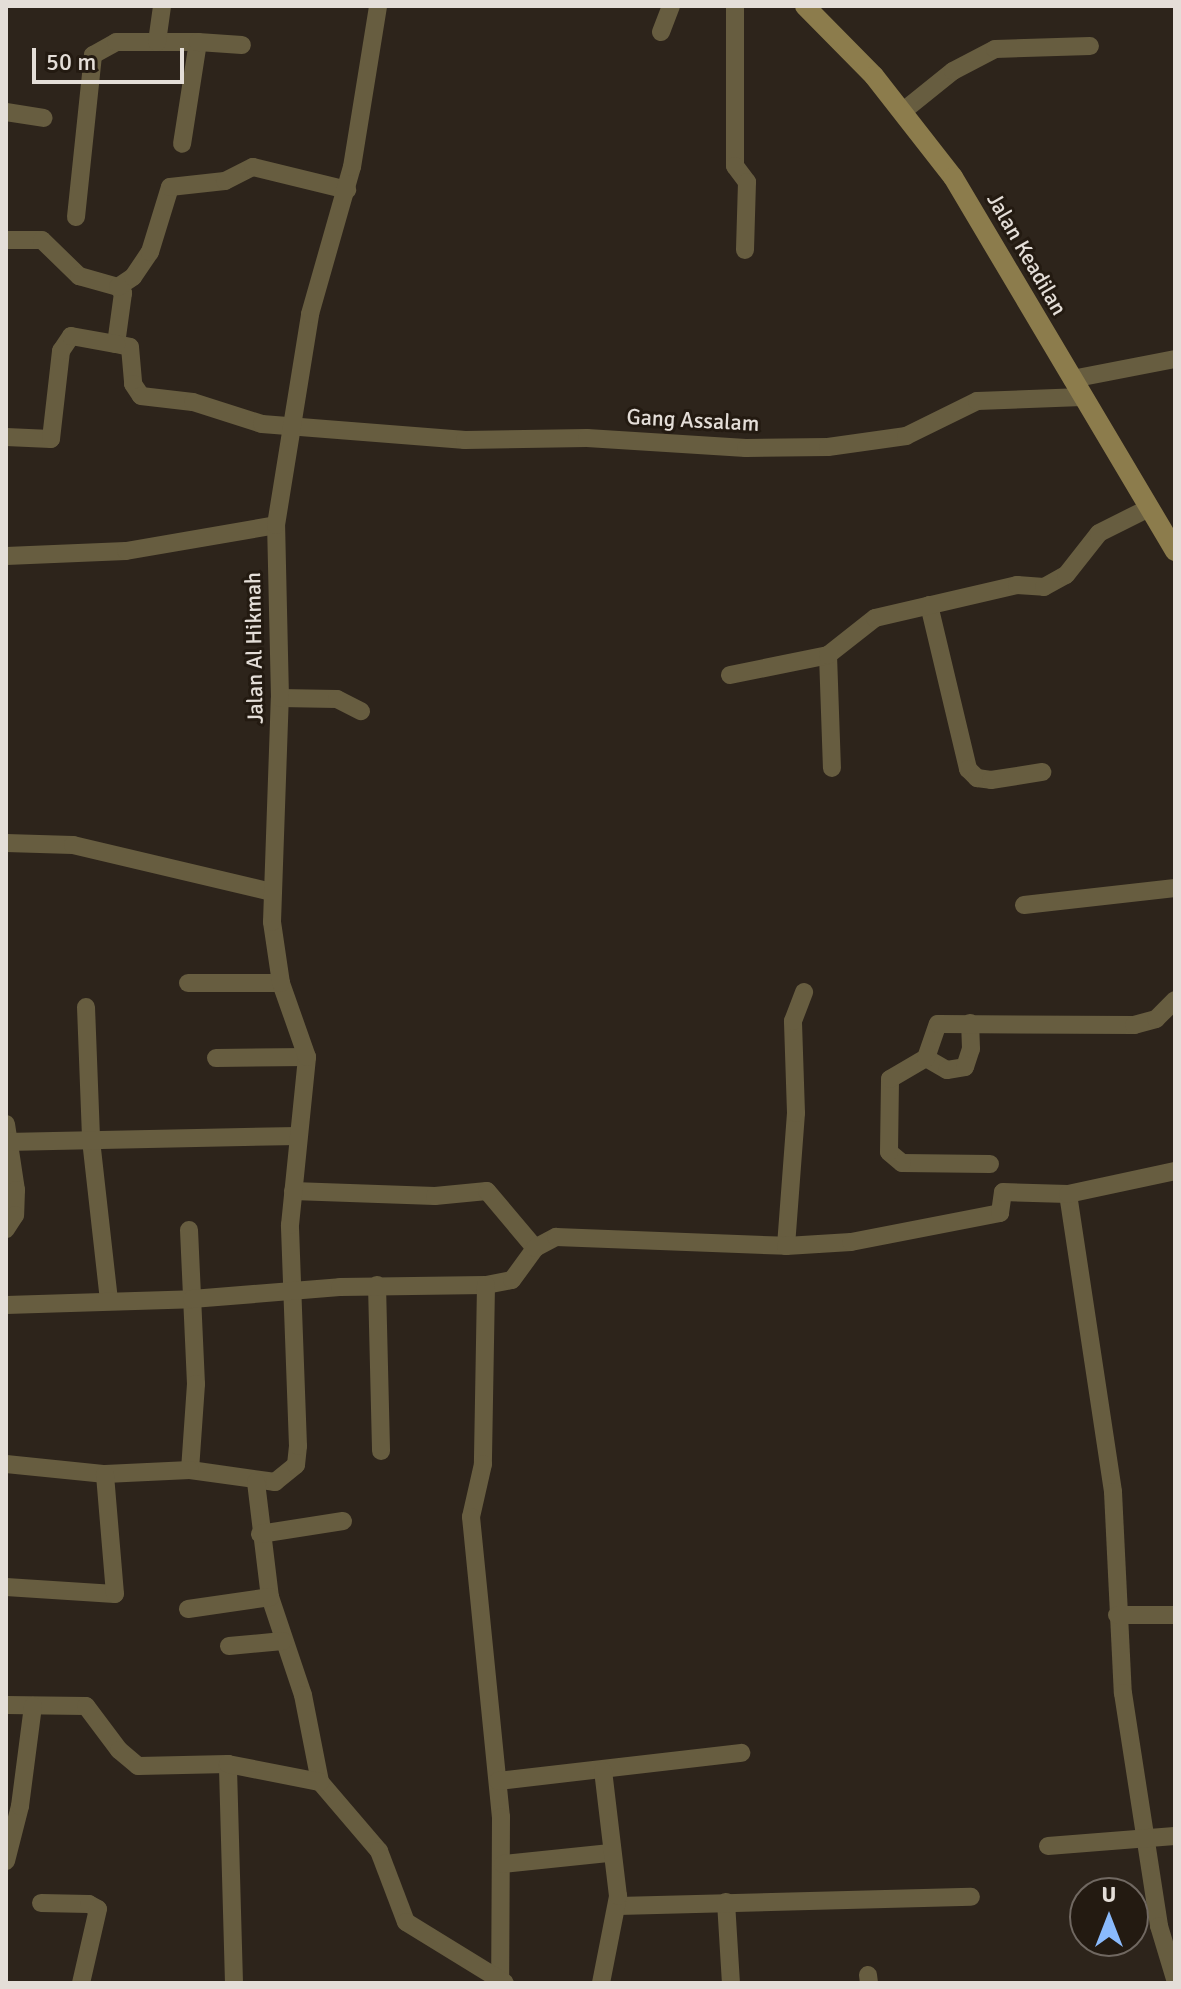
<!DOCTYPE html>
<html>
<head>
<meta charset="utf-8">
<style>
  body { margin:0 }
  #map { position:relative; width:1181px; height:1989px; overflow:hidden; background:#2d241b; font-family:Signika,sans-serif }
  div>[style] { position:absolute }
  .minor>* { height:18px; margin:-9px; padding:0 9px; transform-origin:9px; border-radius:9px; background:#675d40 }
  .secondary>* { height:20px; margin:-10px; padding:0 10px; transform-origin:10px; border-radius:10px; background:#8c7c4c }
  span { translate:-50% -50%; white-space:nowrap; text-align:center; line-height:1.15; -webkit-text-stroke:6px #231a11; paint-order:stroke }
  .street-label { font-size:22px; color:#e4ded8 }
  .frame { position:absolute; inset:0; border:8px solid #e4ded8; pointer-events:none }
  .north { position:absolute; left:1069px; top:1877px; width:80px; height:80px; box-sizing:border-box; background:#231a11; border:2px solid #706861; border-radius:50%; rotate:0deg; font-size:22px; font-weight:700; line-height:32px; text-align:center; color:#e4ded8 }
  .north::after { content:''; display:block; margin:auto; width:28px; height:36px; background:#8abafc; clip-path:polygon(50% 0,100% 100%,50% 72%,0 100%) }
  .scale { position:absolute; left:32px; top:48px; width:152px; height:36px; box-sizing:border-box; border:4px solid #e4ded8; border-top:0; padding-left:10px; font-size:24px; line-height:28px; white-space:nowrap; color:#e4ded8; -webkit-text-stroke:6px #231a11; paint-order:stroke }
</style>
</head>
<body>
<div id="map">
  <div class="minor">
    <div style="left:735px;top:6px;width:160px;rotate:90deg"></div>
    <div style="left:735px;top:166px;width:20px;rotate:53deg"></div>
    <div style="left:747px;top:182px;width:68px;rotate:91.7deg"></div>
    <div style="left:661px;top:32px;width:28px;rotate:-69deg"></div>
    <div style="left:157px;top:42px;width:41px"></div>
    <div style="left:198px;top:42px;width:103px;rotate:98.9deg"></div>
    <div style="left:198px;top:42px;width:44px;rotate:3.9deg"></div>
    <div style="left:6px;top:112px;width:38px;rotate:9deg"></div>
    <div style="left:902px;top:112px;width:65px;rotate:-38.8deg"></div>
    <div style="left:953px;top:71px;width:47px;rotate:-27.6deg"></div>
    <div style="left:995px;top:49px;width:95px;rotate:-1.8deg"></div>
    <div style="left:76px;top:217px;width:163px;rotate:-84deg"></div>
    <div style="left:93px;top:55px;width:26px;rotate:-29deg"></div>
    <div style="left:116px;top:42px;width:41px"></div>
    <div style="left:157px;top:42px;width:36px;rotate:-82deg"></div>
    <div style="left:6px;top:240px;width:36px"></div>
    <div style="left:42px;top:240px;width:52px;rotate:44.2deg"></div>
    <div style="left:79px;top:276px;width:41px;rotate:15.8deg"></div>
    <div style="left:118px;top:287px;width:8px;rotate:50deg"></div>
    <div style="left:123px;top:293px;width:51px;rotate:97.8deg"></div>
    <div style="left:116px;top:344px;width:14px;rotate:12deg"></div>
    <div style="left:130px;top:347px;width:37px;rotate:85deg"></div>
    <div style="left:133px;top:384px;width:14px;rotate:56deg"></div>
    <div style="left:141px;top:396px;width:52px;rotate:6.6deg"></div>
    <div style="left:193px;top:402px;width:72px;rotate:17.7deg"></div>
    <div style="left:262px;top:424px;width:204px;rotate:4.5deg"></div>
    <div style="left:465px;top:440px;width:122px;rotate:-0.9deg"></div>
    <div style="left:587px;top:438px;width:159px;rotate:3.6deg"></div>
    <div style="left:746px;top:448px;width:82px;rotate:-0.7deg"></div>
    <div style="left:828px;top:447px;width:79px;rotate:-8deg"></div>
    <div style="left:906px;top:436px;width:79px;rotate:-26.2deg"></div>
    <div style="left:977px;top:401px;width:105px;rotate:-2.2deg"></div>
    <div style="left:118px;top:287px;width:18px;rotate:-34deg"></div>
    <div style="left:133px;top:277px;width:30px;rotate:-56deg"></div>
    <div style="left:150px;top:252px;width:68px;rotate:-72.9deg"></div>
    <div style="left:170px;top:187px;width:55px;rotate:-6.2deg"></div>
    <div style="left:225px;top:181px;width:31px;rotate:-27deg"></div>
    <div style="left:253px;top:167px;width:97px;rotate:13.7deg"></div>
    <div style="left:1072px;top:379px;width:105px;rotate:-11deg"></div>
    <div style="left:6px;top:437px;width:45px;rotate:2.5deg"></div>
    <div style="left:51px;top:439px;width:89px;rotate:-83.5deg"></div>
    <div style="left:61px;top:351px;width:18px;rotate:-56deg"></div>
    <div style="left:71px;top:336px;width:46px;rotate:10.1deg"></div>
    <div style="left:6px;top:556px;width:120px;rotate:-2.4deg"></div>
    <div style="left:126px;top:551px;width:152px;rotate:-9.8deg"></div>
    <div style="left:929px;top:605px;width:169px;rotate:76.6deg"></div>
    <div style="left:968px;top:769px;width:13px;rotate:45deg"></div>
    <div style="left:977px;top:778px;width:14px;rotate:8deg"></div>
    <div style="left:991px;top:780px;width:52px;rotate:-8.9deg"></div>
    <div style="left:828px;top:655px;width:113px;rotate:88deg"></div>
    <div style="left:730px;top:675px;width:100px;rotate:-11.5deg"></div>
    <div style="left:828px;top:655px;width:60px;rotate:-38.2deg"></div>
    <div style="left:875px;top:618px;width:146px;rotate:-13.1deg"></div>
    <div style="left:1017px;top:585px;width:27px;rotate:4deg"></div>
    <div style="left:1044px;top:587px;width:25px;rotate:-29deg"></div>
    <div style="left:1066px;top:575px;width:53px;rotate:-51.8deg"></div>
    <div style="left:1099px;top:533px;width:56px;rotate:-26.6deg"></div>
    <div style="left:280px;top:698px;width:57px;rotate:1deg"></div>
    <div style="left:337px;top:699px;width:27px;rotate:27deg"></div>
    <div style="left:6px;top:843px;width:67px;rotate:1.7deg"></div>
    <div style="left:73px;top:845px;width:204px;rotate:13.3deg"></div>
    <div style="left:1024px;top:905px;width:152px;rotate:-6.4deg"></div>
    <div style="left:188px;top:983px;width:93px"></div>
    <div style="left:86px;top:1007px;width:133px;rotate:87.8deg"></div>
    <div style="left:91px;top:1140px;width:162px;rotate:83.6deg"></div>
    <div style="left:216px;top:1058px;width:91px;rotate:-0.6deg"></div>
    <div style="left:926px;top:1058px;width:24px;rotate:30deg"></div>
    <div style="left:947px;top:1070px;width:18px;rotate:-9deg"></div>
    <div style="left:965px;top:1067px;width:19px;rotate:-72deg"></div>
    <div style="left:971px;top:1049px;width:26px;rotate:-92deg"></div>
    <div style="left:6px;top:1124px;width:67px;rotate:81.4deg"></div>
    <div style="left:16px;top:1190px;width:25px;rotate:92deg"></div>
    <div style="left:15px;top:1215px;width:17px;rotate:123deg"></div>
    <div style="left:6px;top:1142px;width:292px;rotate:-1.2deg"></div>
    <div style="left:990px;top:1164px;width:88px;rotate:-179.3deg"></div>
    <div style="left:902px;top:1163px;width:17px;rotate:-140deg"></div>
    <div style="left:889px;top:1152px;width:73px;rotate:-89.2deg"></div>
    <div style="left:890px;top:1079px;width:42px;rotate:-30.3deg"></div>
    <div style="left:926px;top:1058px;width:36px;rotate:-71deg"></div>
    <div style="left:938px;top:1024px;width:196px;rotate:0.3deg"></div>
    <div style="left:1134px;top:1025px;width:23px;rotate:-15deg"></div>
    <div style="left:1156px;top:1019px;width:27px;rotate:-45deg"></div>
    <div style="left:293px;top:1191px;width:142px;rotate:2deg"></div>
    <div style="left:435px;top:1196px;width:52px;rotate:-5.5deg"></div>
    <div style="left:487px;top:1191px;width:75px;rotate:49.9deg"></div>
    <div style="left:1068px;top:1194px;width:301px;rotate:81.4deg"></div>
    <div style="left:1113px;top:1492px;width:201px;rotate:87.2deg"></div>
    <div style="left:1123px;top:1693px;width:236px;rotate:81.2deg"></div>
    <div style="left:1159px;top:1926px;width:55px;rotate:73.2deg"></div>
    <div style="left:189px;top:1230px;width:154px;rotate:87.4deg"></div>
    <div style="left:196px;top:1384px;width:86px;rotate:94deg"></div>
    <div style="left:190px;top:1470px;width:86px;rotate:8deg"></div>
    <div style="left:275px;top:1482px;width:27px;rotate:-39deg"></div>
    <div style="left:296px;top:1465px;width:19px;rotate:-84deg"></div>
    <div style="left:298px;top:1446px;width:221px;rotate:-92.1deg"></div>
    <div style="left:290px;top:1225px;width:169px;rotate:-84.2deg"></div>
    <div style="left:307px;top:1057px;width:78px;rotate:-109.4deg"></div>
    <div style="left:281px;top:983px;width:62px;rotate:-98.4deg"></div>
    <div style="left:272px;top:922px;width:224px;rotate:-88deg"></div>
    <div style="left:280px;top:698px;width:173px;rotate:-91.3deg"></div>
    <div style="left:276px;top:525px;width:214px;rotate:-80.8deg"></div>
    <div style="left:310px;top:314px;width:153px;rotate:-74.1deg"></div>
    <div style="left:352px;top:167px;width:163px;rotate:-80.8deg"></div>
    <div style="left:786px;top:1246px;width:133px;rotate:-85.7deg"></div>
    <div style="left:796px;top:1113px;width:92px;rotate:-91.9deg"></div>
    <div style="left:793px;top:1021px;width:31px;rotate:-69deg"></div>
    <div style="left:377px;top:1285px;width:166px;rotate:88.6deg"></div>
    <div style="left:486px;top:1285px;width:26px;rotate:-11deg"></div>
    <div style="left:512px;top:1280px;width:39px;rotate:-54deg"></div>
    <div style="left:535px;top:1248px;width:24px;rotate:-28deg"></div>
    <div style="left:556px;top:1237px;width:230px;rotate:2.2deg"></div>
    <div style="left:786px;top:1246px;width:65px;rotate:-3.5deg"></div>
    <div style="left:851px;top:1242px;width:152px;rotate:-11deg"></div>
    <div style="left:1000px;top:1213px;width:21px;rotate:-82deg"></div>
    <div style="left:1003px;top:1192px;width:65px;rotate:1.8deg"></div>
    <div style="left:1068px;top:1194px;width:109px;rotate:-12.1deg"></div>
    <div style="left:6px;top:1305px;width:186px;rotate:-1.8deg"></div>
    <div style="left:192px;top:1299px;width:148px;rotate:-4.6deg"></div>
    <div style="left:340px;top:1287px;width:146px;rotate:-0.8deg"></div>
    <div style="left:486px;top:1285px;width:179px;rotate:91deg"></div>
    <div style="left:483px;top:1464px;width:54px;rotate:102.8deg"></div>
    <div style="left:471px;top:1517px;width:301px;rotate:84.3deg"></div>
    <div style="left:501px;top:1817px;width:166px;rotate:90.3deg"></div>
    <div style="left:6px;top:1464px;width:100px;rotate:5.8deg"></div>
    <div style="left:105px;top:1474px;width:85px;rotate:-2.7deg"></div>
    <div style="left:256px;top:1482px;width:116px;rotate:83.1deg"></div>
    <div style="left:270px;top:1597px;width:103px;rotate:71.4deg"></div>
    <div style="left:303px;top:1695px;width:89px;rotate:78.9deg"></div>
    <div style="left:320px;top:1782px;width:91px;rotate:49.5deg"></div>
    <div style="left:379px;top:1851px;width:76px;rotate:69.2deg"></div>
    <div style="left:406px;top:1922px;width:116px;rotate:31.6deg"></div>
    <div style="left:260px;top:1534px;width:84px;rotate:-8.9deg"></div>
    <div style="left:6px;top:1587px;width:109px;rotate:3.7deg"></div>
    <div style="left:115px;top:1594px;width:120px;rotate:-94.8deg"></div>
    <div style="left:188px;top:1609px;width:83px;rotate:-8.3deg"></div>
    <div style="left:1117px;top:1615px;width:58px"></div>
    <div style="left:229px;top:1646px;width:54px;rotate:-5.3deg"></div>
    <div style="left:6px;top:1705px;width:80px;rotate:0.7deg"></div>
    <div style="left:86px;top:1706px;width:55px;rotate:53.1deg"></div>
    <div style="left:119px;top:1750px;width:25px;rotate:40deg"></div>
    <div style="left:138px;top:1766px;width:90px;rotate:-1.3deg"></div>
    <div style="left:498px;top:1781px;width:245px;rotate:-6.6deg"></div>
    <div style="left:1048px;top:1846px;width:127px;rotate:-4.5deg"></div>
    <div style="left:6px;top:1861px;width:57px;rotate:-75.7deg"></div>
    <div style="left:20px;top:1806px;width:101px;rotate:-82.6deg"></div>
    <div style="left:503px;top:1864px;width:108px;rotate:-5.9deg"></div>
    <div style="left:726px;top:1902px;width:81px;rotate:86.5deg"></div>
    <div style="left:41px;top:1903px;width:48px;rotate:1.2deg"></div>
    <div style="left:89px;top:1904px;width:10px;rotate:29deg"></div>
    <div style="left:98px;top:1909px;width:76px;rotate:102.9deg"></div>
    <div style="left:618px;top:1906px;width:353px;rotate:-1.5deg"></div>
    <div style="left:868px;top:1975px;width:8px;rotate:83deg"></div>
    <div style="left:234px;top:1983px;width:219px;rotate:-91.6deg"></div>
    <div style="left:228px;top:1764px;width:94px;rotate:11.1deg"></div>
    <div style="left:601px;top:1983px;width:89px;rotate:-78.9deg"></div>
    <div style="left:618px;top:1896px;width:126px;rotate:-96.8deg"></div>
  </div>
  <div class="secondary">
    <div style="left:805px;top:6px;width:98px;rotate:45.4deg"></div>
    <div style="left:874px;top:76px;width:128px;rotate:52deg"></div>
    <div style="left:953px;top:177px;width:435px;rotate:59.3deg"></div>
  </div>
  <div class="street-label">
    <span style="left:1027px;top:254px;rotate:60deg">Jalan Keadilan</span>
    <span style="left:693px;top:420px;rotate:3deg">Gang Assalam</span>
    <span style="left:254px;top:648px;rotate:-91deg">Jalan Al Hikmah</span>
  </div>
  <div class="frame"></div>
  <div class="north">U</div>
  <div class="scale">50 m</div>
</div>
</body>
</html>
